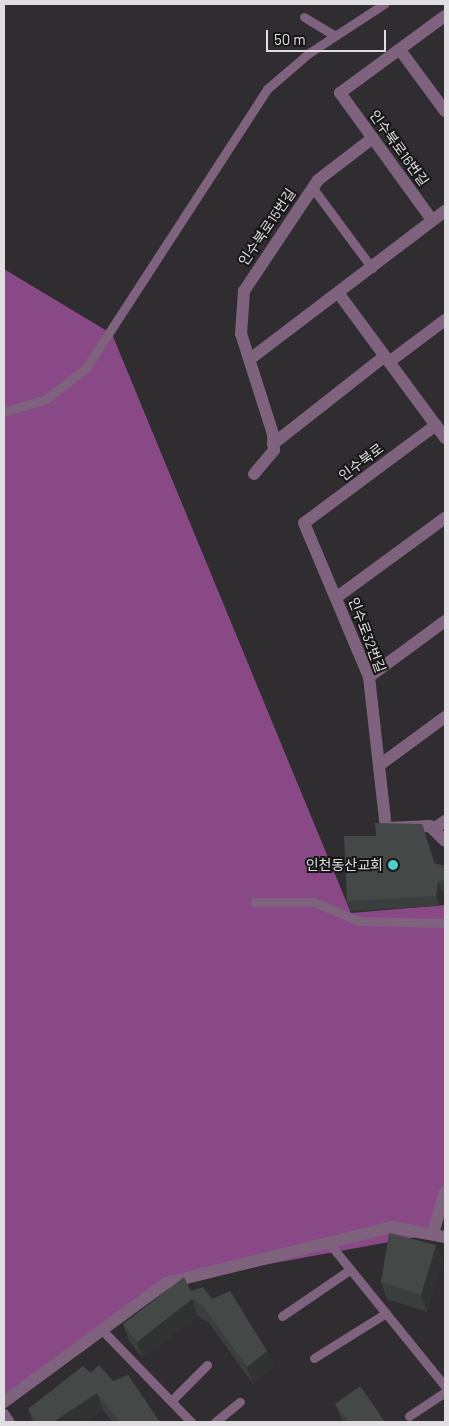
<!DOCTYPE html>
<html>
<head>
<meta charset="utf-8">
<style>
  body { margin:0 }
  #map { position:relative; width:449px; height:1426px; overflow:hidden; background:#302d30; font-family:Barlow,"Noto Sans KR",sans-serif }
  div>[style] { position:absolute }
  .forest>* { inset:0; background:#894886 }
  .service>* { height:9px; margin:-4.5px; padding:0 4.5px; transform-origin:4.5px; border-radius:4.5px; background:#7f627d }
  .minor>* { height:12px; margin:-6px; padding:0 6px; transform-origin:6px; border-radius:6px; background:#7f627d }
  .wall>* { inset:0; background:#3a3f3e }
  .shaded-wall>* { inset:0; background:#303332 }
  .building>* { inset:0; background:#444948 }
  .dots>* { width:14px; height:14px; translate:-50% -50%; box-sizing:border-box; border:2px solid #171617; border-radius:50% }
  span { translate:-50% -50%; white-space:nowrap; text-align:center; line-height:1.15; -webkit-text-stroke:4px #171617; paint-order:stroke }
  .street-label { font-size:14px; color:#e0dee0 }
  .poi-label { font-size:14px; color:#e0dee0 }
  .right { translate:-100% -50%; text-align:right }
  .frame { position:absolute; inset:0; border:5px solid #e0dee0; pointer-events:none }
  .scale { position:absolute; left:266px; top:30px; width:120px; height:22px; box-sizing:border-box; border:2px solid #e0dee0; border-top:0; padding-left:6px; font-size:15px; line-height:18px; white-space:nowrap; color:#e0dee0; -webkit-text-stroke:4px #171617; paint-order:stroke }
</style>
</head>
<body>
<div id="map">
  <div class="forest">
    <div style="clip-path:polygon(4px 269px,112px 334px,351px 913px,445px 905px,445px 1192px,433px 1234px,181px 1280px,4px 1404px)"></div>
  </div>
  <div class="service">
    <div style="left:304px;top:17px;width:35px;rotate:31deg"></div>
    <div style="left:312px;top:187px;width:101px;rotate:53.5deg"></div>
    <div style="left:4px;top:412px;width:44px;rotate:-17.2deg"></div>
    <div style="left:46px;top:399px;width:51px;rotate:-37.8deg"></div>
    <div style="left:86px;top:368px;width:333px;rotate:-57deg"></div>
    <div style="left:267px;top:89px;width:55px;rotate:-40.6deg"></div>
    <div style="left:309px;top:53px;width:90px;rotate:-33.2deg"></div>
    <div style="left:255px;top:902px;width:59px"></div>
    <div style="left:314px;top:902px;width:49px;rotate:22.9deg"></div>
    <div style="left:359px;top:921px;width:86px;rotate:1.3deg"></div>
    <div style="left:329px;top:1243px;width:184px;rotate:51deg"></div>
    <div style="left:282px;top:1316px;width:83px;rotate:-34.3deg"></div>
    <div style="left:102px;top:1330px;width:128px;rotate:45.9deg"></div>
    <div style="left:314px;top:1358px;width:85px;rotate:-32deg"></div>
    <div style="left:171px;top:1401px;width:51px;rotate:-45deg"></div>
    <div style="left:4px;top:1413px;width:11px;rotate:56deg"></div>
    <div style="left:409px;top:1416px;width:43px;rotate:-33.7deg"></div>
    <div style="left:215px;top:1422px;width:32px;rotate:-39deg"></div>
  </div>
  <div class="minor">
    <div style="left:400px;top:50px;width:76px;rotate:53.6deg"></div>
    <div style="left:432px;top:220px;width:157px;rotate:-125.9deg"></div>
    <div style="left:340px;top:93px;width:130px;rotate:-36.3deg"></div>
    <div style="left:339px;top:294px;width:179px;rotate:53.6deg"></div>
    <div style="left:250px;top:359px;width:245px;rotate:-37.2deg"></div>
    <div style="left:389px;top:362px;width:70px;rotate:-36.9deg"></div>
    <div style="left:436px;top:425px;width:164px;rotate:143.4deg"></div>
    <div style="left:304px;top:523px;width:167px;rotate:67.1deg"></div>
    <div style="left:369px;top:677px;width:152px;rotate:83.6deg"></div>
    <div style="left:386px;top:828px;width:44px;rotate:-2.6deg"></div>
    <div style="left:430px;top:826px;width:21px;rotate:45deg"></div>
    <div style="left:273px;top:444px;width:142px;rotate:-38.2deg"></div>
    <div style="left:254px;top:474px;width:31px;rotate:-50deg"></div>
    <div style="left:274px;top:450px;width:16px;rotate:-94deg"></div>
    <div style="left:273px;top:434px;width:105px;rotate:-107.7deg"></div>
    <div style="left:241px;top:334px;width:43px;rotate:-86deg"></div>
    <div style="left:244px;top:291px;width:133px;rotate:-56.3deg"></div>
    <div style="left:318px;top:180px;width:69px;rotate:-37.4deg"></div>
    <div style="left:337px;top:597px;width:134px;rotate:-36.2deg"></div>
    <div style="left:369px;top:677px;width:94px;rotate:-36.4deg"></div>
    <div style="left:381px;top:764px;width:79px;rotate:-36.3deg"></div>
    <div style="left:435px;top:828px;width:12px;rotate:-35deg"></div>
    <div style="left:433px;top:1234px;width:44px;rotate:-74.1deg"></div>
    <div style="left:4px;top:1402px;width:201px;rotate:-36.3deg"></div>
    <div style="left:166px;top:1283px;width:233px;rotate:-13.9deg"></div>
    <div style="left:392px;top:1227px;width:54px;rotate:10.7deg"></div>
  </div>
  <div class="wall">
    <div style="clip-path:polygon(422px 824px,435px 864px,445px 866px,445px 890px,442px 891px,439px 906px,351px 911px,347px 901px,376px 836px)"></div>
    <div style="clip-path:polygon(436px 1245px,442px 1261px,427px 1312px,387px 1299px,381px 1282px)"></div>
    <div style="clip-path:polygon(191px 1291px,212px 1299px,267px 1351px,273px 1367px,253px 1384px,209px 1323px,198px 1316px,143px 1358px,129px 1341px,123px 1324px)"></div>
    <div style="clip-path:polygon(91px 1373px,113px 1381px,160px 1422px,113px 1422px,103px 1410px,84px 1422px,33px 1422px,28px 1409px)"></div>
    <div style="clip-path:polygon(335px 1404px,385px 1422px,343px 1422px)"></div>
  </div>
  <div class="shaded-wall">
    <div style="clip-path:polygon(438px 881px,442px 891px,439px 906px,436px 896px)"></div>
    <div style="clip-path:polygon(436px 1245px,442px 1261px,427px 1312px,421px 1295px)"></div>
    <div style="clip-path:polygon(192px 1299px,198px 1316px,143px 1358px,137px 1342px)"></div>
    <div style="clip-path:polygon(267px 1351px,273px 1367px,253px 1384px,247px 1367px)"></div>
    <div style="clip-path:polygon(97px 1393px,103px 1410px,84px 1422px,53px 1422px)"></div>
  </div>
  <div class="building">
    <div style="clip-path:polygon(375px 823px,422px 824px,434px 863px,445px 866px,445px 880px,438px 881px,436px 896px,347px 901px,344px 836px,376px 836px)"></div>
    <div style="clip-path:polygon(389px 1233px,436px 1245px,421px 1295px,381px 1282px)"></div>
    <div style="clip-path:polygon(184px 1277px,191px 1291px,203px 1287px,212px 1299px,230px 1291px,267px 1351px,247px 1367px,203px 1306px,192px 1299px,137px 1342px,123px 1324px)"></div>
    <div style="clip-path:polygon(99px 1365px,113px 1381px,128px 1375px,160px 1422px,120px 1422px,97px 1393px,53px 1422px,36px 1422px,28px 1409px,83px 1366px,91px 1373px)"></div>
    <div style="clip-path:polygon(360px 1386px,385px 1422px,349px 1422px,335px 1404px)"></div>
  </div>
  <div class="dots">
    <div style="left:393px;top:865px;background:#53cdca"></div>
  </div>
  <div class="street-label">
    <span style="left:399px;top:148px;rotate:54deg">인수북로16번길</span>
    <span style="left:267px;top:227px;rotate:-56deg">인수북로15번길</span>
    <span style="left:361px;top:462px;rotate:-37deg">인수북로</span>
    <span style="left:367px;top:635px;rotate:69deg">인수로32번길</span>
  </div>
  <div class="poi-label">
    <span class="right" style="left:383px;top:865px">인천동산교회</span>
  </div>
  <div class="frame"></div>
  <div class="scale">50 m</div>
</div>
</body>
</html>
